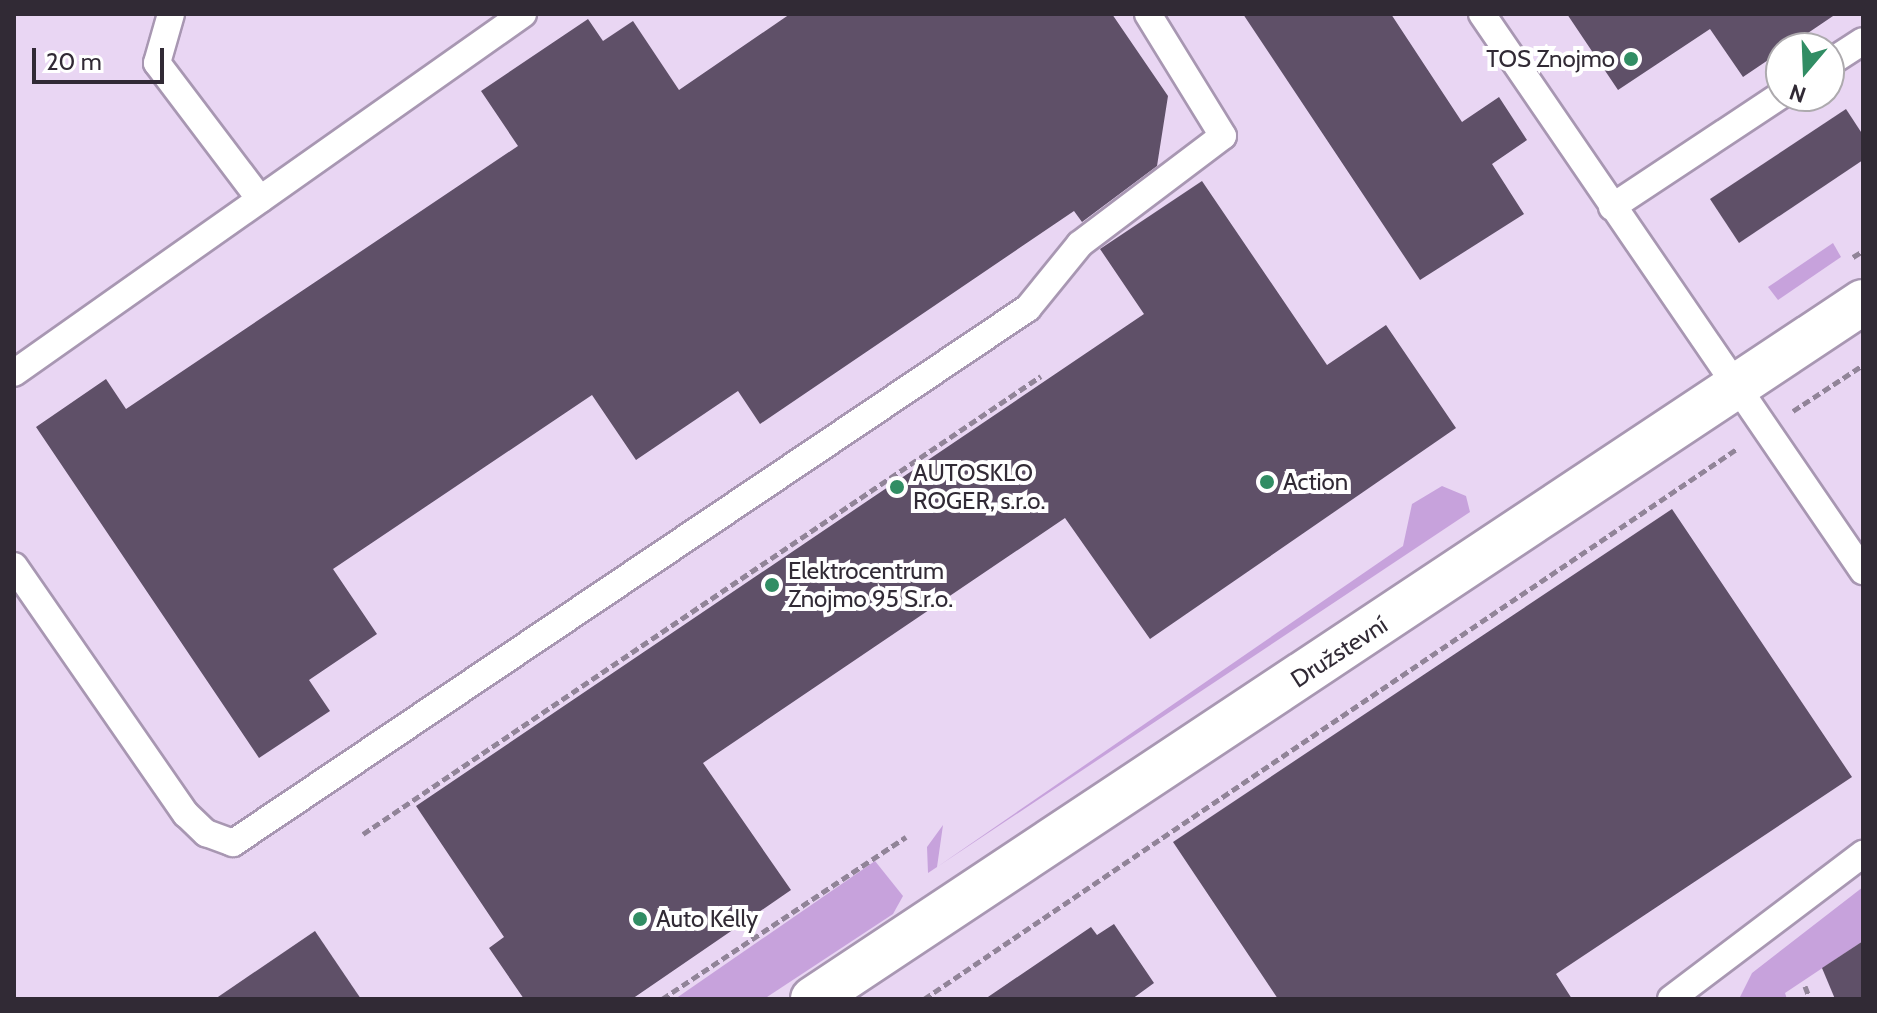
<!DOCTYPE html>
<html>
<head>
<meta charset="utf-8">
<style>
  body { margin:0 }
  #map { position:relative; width:1877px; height:1013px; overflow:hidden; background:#e9d6f3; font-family:Cabin,sans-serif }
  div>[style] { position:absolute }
  .green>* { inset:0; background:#c7a2dc }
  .building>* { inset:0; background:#5f5068 }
  .path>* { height:5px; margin-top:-2.5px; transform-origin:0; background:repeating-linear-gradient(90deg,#918498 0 8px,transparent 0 12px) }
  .roads { filter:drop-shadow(2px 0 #a897b2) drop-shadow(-2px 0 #a897b2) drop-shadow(0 2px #a897b2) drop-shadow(0 -2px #a897b2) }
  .lane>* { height:26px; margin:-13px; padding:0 13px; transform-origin:13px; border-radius:13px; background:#fff }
  .secondary>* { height:44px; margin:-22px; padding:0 22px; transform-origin:22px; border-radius:22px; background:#fff }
  .dots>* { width:22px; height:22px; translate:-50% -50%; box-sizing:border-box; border:4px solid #fff; border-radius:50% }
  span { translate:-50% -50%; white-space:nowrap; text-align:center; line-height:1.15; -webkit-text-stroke:8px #fff; paint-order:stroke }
  .poi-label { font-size:24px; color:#312a35 }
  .right { translate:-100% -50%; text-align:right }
  .left { translate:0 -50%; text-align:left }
  .street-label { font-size:24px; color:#312a35 }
  .frame { position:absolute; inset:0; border:16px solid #312a35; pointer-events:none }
  .north { position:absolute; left:1765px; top:32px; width:80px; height:80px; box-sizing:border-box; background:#fff; border:2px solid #adaaae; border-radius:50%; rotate:199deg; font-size:22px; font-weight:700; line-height:32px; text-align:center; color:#312a35 }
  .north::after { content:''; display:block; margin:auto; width:28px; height:36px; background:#318d64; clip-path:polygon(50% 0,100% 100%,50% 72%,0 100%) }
  .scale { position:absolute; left:32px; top:48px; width:132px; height:36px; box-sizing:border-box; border:4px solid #312a35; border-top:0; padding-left:10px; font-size:24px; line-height:28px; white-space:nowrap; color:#312a35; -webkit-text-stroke:6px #fff; paint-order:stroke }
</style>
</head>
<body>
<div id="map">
  <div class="green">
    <div style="clip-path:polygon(1833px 243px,1841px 257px,1778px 300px,1768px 287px)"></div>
    <div style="clip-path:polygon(1442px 486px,1466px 496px,1470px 512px,928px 873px,927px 847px,943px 825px,937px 867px,1403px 546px,1412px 504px)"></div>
    <div style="clip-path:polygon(875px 861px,903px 896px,893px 914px,764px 999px,675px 999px)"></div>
    <div style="clip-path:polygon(1863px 887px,1863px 941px,1785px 993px,1787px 999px,1739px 999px,1752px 973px)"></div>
  </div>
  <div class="building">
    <div style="clip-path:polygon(790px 14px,1112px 14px,1168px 96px,1157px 166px,1082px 222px,1074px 211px,760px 424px,738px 391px,636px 460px,592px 395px,333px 569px,377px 634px,309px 680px,330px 711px,259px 758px,36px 427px,106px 379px,126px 409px,518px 146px,481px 91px,588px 19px,603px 41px,633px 21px,679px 90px)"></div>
    <div style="clip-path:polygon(1243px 14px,1391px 14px,1462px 122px,1499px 97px,1527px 140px,1492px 164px,1524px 214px,1420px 280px)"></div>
    <div style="clip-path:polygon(1567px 14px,1836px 14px,1743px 77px,1710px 29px,1618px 90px)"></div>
    <div style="clip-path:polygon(1846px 109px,1863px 135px,1863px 160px,1739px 243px,1710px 199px)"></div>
    <div style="clip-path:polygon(1202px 181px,1327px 365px,1386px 325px,1456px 428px,1150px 639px,1065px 518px,703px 763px,791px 890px,632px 999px,524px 999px,489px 948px,504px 937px,416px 806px,1144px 314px,1100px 249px)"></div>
    <div style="clip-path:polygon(1672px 509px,1852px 777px,1556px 974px,1572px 999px,1278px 999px,1173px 842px)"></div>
    <div style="clip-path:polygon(1114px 924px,1154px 983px,1132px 999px,985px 999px,1091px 927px,1097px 935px)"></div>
    <div style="clip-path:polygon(315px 931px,361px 999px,215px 999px)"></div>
    <div style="clip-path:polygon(1863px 941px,1863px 999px,1835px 999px,1822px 968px)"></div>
  </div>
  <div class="path">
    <div style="left:1853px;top:257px;width:12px;rotate:-31deg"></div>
    <div style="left:1793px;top:411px;width:84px;rotate:-33.3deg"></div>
    <div style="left:363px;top:834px;width:818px;rotate:-34.04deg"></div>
    <div style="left:1805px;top:986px;width:14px;rotate:69deg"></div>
    <div style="left:662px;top:999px;width:293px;rotate:-33.6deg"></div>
    <div style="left:924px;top:999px;width:983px;rotate:-34.09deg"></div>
  </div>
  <div class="roads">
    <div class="lane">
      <div style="left:171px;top:14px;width:51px;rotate:105.9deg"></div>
      <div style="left:157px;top:63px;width:171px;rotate:52.9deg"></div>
      <div style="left:1482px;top:14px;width:675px;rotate:55.63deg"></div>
      <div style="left:1829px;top:63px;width:40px;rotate:-32.9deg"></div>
      <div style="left:1612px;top:207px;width:203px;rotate:-33.5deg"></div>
      <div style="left:14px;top:373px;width:623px;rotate:-35.2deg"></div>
      <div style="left:14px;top:566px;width:302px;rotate:55.3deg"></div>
      <div style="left:186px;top:814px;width:28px;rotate:44deg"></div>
      <div style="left:206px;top:833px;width:29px;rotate:20deg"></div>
      <div style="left:233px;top:843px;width:958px;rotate:-33.94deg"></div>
      <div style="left:1028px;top:308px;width:82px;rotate:-50.9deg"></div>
      <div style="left:1080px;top:244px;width:179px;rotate:-37.1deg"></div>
      <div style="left:1223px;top:136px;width:143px;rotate:-121.6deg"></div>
      <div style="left:1671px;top:999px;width:241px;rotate:-37.1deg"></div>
    </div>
    <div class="secondary">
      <div style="left:813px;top:999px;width:1260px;rotate:-33.58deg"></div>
    </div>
  </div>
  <div class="dots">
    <div style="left:1631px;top:59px;background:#318d64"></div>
    <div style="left:1267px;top:482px;background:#318d64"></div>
    <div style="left:897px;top:487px;background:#318d64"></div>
    <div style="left:772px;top:585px;background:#318d64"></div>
    <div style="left:640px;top:919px;background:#318d64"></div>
  </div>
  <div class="poi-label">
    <span class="right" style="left:1615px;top:59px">TOS Znojmo</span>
    <span class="left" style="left:913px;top:487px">AUTOSKLO<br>ROGER, s.r.o.</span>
    <span class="left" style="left:1283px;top:482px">Action</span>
    <span class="left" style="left:788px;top:585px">Elektrocentrum<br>Znojmo 95 S.r.o.</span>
    <span class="left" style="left:656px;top:919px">Auto Kelly</span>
  </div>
  <div class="street-label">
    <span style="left:1339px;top:652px;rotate:-33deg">Družstevní</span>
  </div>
  <div class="frame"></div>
  <div class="north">N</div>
  <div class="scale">20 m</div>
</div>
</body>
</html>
